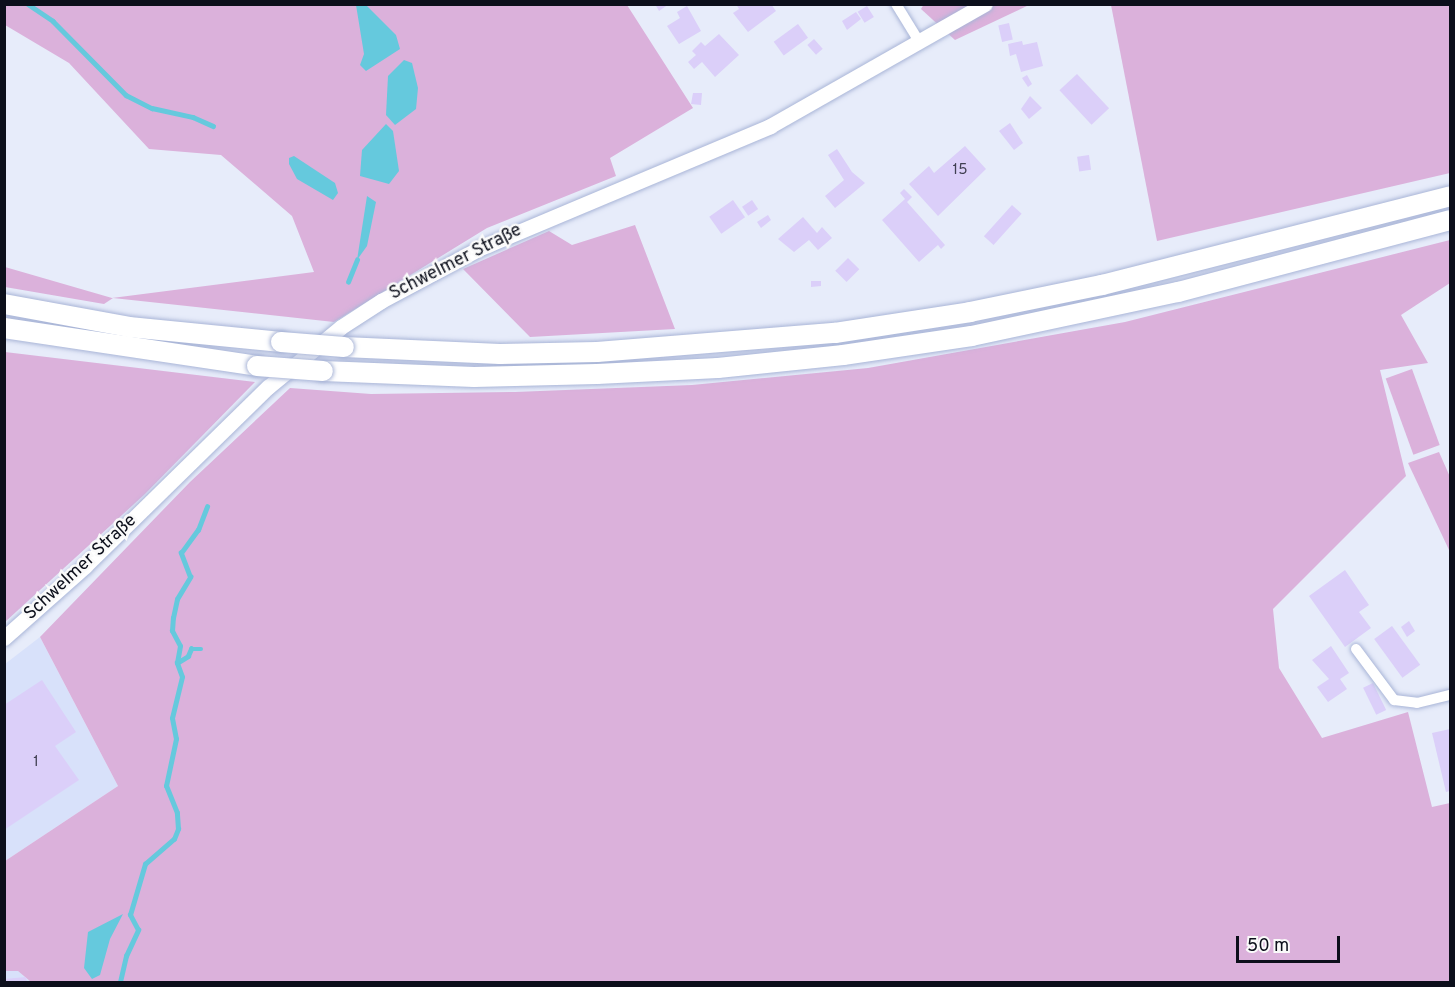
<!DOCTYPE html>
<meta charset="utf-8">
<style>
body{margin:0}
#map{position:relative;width:1455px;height:987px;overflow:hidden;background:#e7ecfa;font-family:Overpass,sans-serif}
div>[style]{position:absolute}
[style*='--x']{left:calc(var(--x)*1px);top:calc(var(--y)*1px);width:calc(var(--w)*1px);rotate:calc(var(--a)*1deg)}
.built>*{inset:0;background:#d8e1fa}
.green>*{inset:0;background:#dbb1db;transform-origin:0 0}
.water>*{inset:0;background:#65c9dd}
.stream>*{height:4.5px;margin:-2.25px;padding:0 2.25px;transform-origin:2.25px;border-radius:2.25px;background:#65c9dd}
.building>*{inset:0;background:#dbcff9;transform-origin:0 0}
.roads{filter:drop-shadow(0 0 2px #a9b5d7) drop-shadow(0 0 2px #a9b5d7)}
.street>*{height:10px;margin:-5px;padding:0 5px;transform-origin:5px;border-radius:5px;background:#fff}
.secondary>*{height:15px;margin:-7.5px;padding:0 7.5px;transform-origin:7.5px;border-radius:7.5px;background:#fff}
.highway>*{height:20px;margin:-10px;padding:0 10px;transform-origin:10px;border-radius:10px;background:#fff}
.bridges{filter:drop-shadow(0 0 2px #a9b5d7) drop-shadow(0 0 2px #a9b5d7)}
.highway-bridge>*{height:20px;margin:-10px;padding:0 10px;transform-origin:10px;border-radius:10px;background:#fff}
span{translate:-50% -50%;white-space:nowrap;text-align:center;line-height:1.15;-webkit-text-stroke:5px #fafafa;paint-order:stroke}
.number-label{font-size:15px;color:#403f52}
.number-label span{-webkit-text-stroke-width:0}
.street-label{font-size:18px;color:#0c0f1b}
.frame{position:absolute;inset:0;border:6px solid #0c0f1b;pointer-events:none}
.scale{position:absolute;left:1236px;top:936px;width:104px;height:27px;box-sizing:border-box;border:3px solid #0c0f1b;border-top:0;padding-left:8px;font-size:18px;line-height:21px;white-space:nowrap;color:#0c0f1b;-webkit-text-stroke:4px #fafafa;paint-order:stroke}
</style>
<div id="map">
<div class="built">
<i style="clip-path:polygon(40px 637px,118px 786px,5px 861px,5px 664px)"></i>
<i style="clip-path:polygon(4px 971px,18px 971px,31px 982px,5px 982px)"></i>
</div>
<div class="green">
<i style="clip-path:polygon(924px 4px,1029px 5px,955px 40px,921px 9px)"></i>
<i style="clip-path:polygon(4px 5px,627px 5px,693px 108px,610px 158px,616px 176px,487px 228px,334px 322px,113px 298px,104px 304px,5px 287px,5px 267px,112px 298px,314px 272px,292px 216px,221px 155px,149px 149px,69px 63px,5px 25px)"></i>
<i style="clip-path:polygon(1111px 5px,1450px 5px,1450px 173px,1157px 241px)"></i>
<i style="clip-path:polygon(635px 225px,675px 329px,530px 337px,463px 269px,549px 231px,572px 245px)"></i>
<i style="clip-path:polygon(1450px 240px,1450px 283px,1401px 315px,1428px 363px,1380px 370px,1406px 476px,1273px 609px,1279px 668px,1322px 738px,1408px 712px,1432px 807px,1450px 803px,1450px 982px,31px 982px,18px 971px,5px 971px,5px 861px,118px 786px,40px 637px,190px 482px,290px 388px,371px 394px,515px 392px,692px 385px,868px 368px,1125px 322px)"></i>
<i style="clip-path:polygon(5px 352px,255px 382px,145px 494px,5px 622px)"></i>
<i style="left:1412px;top:369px;width:81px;height:28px;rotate:70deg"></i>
<i style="clip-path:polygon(1439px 452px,1450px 477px,1450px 552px,1408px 463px)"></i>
</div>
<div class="water">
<i style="clip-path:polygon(356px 5px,366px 5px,396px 35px,400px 49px,366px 71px,360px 65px,364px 54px)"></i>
<i style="clip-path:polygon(404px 60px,412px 63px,418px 88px,416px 109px,395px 125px,386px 115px,388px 76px)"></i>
<i style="clip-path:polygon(386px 124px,393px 131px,399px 171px,389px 184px,360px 176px,362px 150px)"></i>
<i style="clip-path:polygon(294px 156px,335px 183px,338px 193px,333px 200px,297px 179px,289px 164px,289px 158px)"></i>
<i style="clip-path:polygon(367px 196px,376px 202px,367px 246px,357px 260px)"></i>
<i style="clip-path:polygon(123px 914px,110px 939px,100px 975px,92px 979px,84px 968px,88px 932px)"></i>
</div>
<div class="stream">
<i style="--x:28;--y:4;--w:30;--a:34"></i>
<i style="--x:53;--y:21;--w:104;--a:45.4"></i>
<i style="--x:126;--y:95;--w:29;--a:27"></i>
<i style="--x:152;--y:108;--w:42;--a:12.4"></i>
<i style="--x:193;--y:117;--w:22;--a:24"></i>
<i style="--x:348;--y:282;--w:24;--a:-68"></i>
<i style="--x:177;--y:663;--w:13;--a:-32"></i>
<i style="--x:188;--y:656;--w:8;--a:-67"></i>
<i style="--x:191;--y:649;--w:10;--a:0"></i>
<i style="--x:120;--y:982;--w:27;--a:-77"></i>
<i style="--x:126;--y:956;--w:29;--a:-65"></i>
<i style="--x:138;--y:930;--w:17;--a:-118"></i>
<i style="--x:130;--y:915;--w:53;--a:-73.6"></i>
<i style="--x:145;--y:864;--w:38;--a:-41"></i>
<i style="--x:174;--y:839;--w:11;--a:-68"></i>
<i style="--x:178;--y:829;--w:16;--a:-94"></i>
<i style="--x:177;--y:813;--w:29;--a:-112"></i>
<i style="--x:166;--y:786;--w:48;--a:-78"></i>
<i style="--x:176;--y:739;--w:21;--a:-101"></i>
<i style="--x:172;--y:718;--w:42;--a:-76.3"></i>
<i style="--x:182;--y:677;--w:15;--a:-110"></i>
<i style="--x:177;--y:663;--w:17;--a:-80"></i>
<i style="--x:180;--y:646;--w:17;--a:-118"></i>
<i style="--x:172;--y:631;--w:13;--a:-86"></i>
<i style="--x:173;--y:618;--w:19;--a:-78"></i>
<i style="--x:177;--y:599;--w:26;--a:-59"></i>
<i style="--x:190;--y:577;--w:26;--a:-111"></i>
<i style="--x:181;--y:553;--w:29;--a:-54"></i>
<i style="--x:198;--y:530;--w:25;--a:-69"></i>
</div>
<div class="building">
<i style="clip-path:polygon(655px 4px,669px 4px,659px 11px)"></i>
<i style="clip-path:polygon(736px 4px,771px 4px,776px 11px,748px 32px,733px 13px,739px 9px)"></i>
<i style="clip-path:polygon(687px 6px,701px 31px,679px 44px,667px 26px,680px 18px,677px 12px)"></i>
<i style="left:867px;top:6px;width:13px;height:11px;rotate:58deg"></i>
<i style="clip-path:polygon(856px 12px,861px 19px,847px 30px,842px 21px)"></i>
<i style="left:1009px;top:23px;width:17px;height:11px;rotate:77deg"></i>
<i style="left:798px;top:24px;width:17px;height:30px;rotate:54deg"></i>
<i style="clip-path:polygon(719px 34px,739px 55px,715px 77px,702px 62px,694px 69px,688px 62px,696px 55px,692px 51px,701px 42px,705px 46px)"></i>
<i style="left:814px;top:39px;width:13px;height:9px;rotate:48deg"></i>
<i style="clip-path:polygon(1022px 41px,1023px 45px,1037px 42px,1043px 66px,1021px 72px,1016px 54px,1010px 56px,1008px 44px)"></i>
<i style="left:1077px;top:74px;width:47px;height:24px;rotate:47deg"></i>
<i style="clip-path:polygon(1027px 75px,1032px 84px,1028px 87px,1022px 78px)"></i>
<i style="clip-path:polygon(693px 93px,702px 93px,701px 105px,691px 104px)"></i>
<i style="clip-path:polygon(1030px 96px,1042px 108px,1029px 119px,1021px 109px)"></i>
<i style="clip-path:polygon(1010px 123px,1023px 143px,1014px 150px,999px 131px)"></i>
<i style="clip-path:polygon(965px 146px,986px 169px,938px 216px,909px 184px,929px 166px,934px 173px)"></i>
<i style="clip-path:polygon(837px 149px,852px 172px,865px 183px,835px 208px,825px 196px,844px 180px,828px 155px)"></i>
<i style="left:1089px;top:155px;width:15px;height:12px;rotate:82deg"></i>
<i style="clip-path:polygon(904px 189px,912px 197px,907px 202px,945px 245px,941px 249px,938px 245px,919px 262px,882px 220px,905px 199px,900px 193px)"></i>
<i style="left:733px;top:200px;width:21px;height:29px;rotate:55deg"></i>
<i style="left:752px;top:200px;width:11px;height:12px;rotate:56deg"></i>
<i style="left:1012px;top:205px;width:13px;height:42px;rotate:42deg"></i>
<i style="clip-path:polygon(768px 215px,771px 220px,761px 228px,757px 222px)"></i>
<i style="clip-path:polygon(803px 217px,817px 233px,822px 227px,832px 238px,818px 250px,809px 240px,794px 252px,778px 239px)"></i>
<i style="left:848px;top:258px;width:16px;height:18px;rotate:45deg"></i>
<i style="clip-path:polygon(811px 281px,821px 281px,821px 286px,811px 287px)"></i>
<i style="clip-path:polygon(1345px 570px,1369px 605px,1359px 612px,1371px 628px,1345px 647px,1309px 596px)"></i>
<i style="clip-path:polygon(1409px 621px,1415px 631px,1407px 637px,1401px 627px)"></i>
<i style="left:1392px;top:626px;width:48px;height:22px;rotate:54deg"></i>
<i style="clip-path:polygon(1331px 646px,1349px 673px,1340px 679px,1347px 689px,1328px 702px,1317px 687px,1329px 679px,1312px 660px)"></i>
<i style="clip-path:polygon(42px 680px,76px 732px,55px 746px,79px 780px,4px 830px,4px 705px)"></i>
<i style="left:1373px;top:683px;width:30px;height:11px;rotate:64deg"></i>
<i style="clip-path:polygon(1450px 729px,1450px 791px,1446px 792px,1432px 733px)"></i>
<i style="clip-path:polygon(26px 977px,27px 982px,4px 982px,4px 979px)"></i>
</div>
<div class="roads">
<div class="street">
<i style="--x:896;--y:4;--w:46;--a:58.4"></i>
<i style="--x:1356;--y:649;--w:64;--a:53.3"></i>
<i style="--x:1394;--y:700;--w:23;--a:7"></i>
<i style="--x:1417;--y:703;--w:34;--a:-14"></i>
</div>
<div class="secondary">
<i style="--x:4;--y:638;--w:108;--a:-41.6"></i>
<i style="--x:85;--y:566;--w:256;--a:-44.4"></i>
<i style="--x:268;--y:387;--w:94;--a:-39.4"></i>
<i style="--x:341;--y:327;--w:48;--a:-33"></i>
<i style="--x:381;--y:301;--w:110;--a:-28.2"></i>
<i style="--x:478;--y:249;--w:317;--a:-22.8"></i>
<i style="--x:770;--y:126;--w:247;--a:-29.6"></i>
</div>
<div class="highway">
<i style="--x:4;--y:304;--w:127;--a:10.4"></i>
<i style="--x:129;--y:327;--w:153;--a:5.6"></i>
<i style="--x:4;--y:328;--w:256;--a:8.5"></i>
<i style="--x:344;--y:347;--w:156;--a:2.6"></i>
<i style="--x:500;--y:354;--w:97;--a:-1.2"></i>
<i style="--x:597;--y:352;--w:239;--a:-4.6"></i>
<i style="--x:835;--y:333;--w:137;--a:-8.8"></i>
<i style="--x:970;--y:312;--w:135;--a:-11.6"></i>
<i style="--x:1102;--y:285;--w:359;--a:-14.3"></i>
<i style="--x:323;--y:371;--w:151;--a:2.3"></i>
<i style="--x:474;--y:377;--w:123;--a:-1.4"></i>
<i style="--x:597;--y:374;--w:121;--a:-2.8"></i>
<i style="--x:718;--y:368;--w:126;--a:-5.9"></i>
<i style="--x:843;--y:355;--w:130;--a:-8.4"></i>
<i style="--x:972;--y:336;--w:211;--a:-12.1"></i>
<i style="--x:1178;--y:292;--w:281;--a:-14.8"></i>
</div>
</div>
<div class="bridges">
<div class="highway-bridge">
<i style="--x:281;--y:342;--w:63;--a:4.5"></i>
<i style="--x:257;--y:366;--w:66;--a:4.3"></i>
</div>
</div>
<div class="number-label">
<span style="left:960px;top:171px">15</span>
<span style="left:36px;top:763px">1</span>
</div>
<div class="street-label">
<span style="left:456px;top:263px;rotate:-27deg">Schwelmer Straße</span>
<span style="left:81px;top:568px;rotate:-43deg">Schwelmer Straße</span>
</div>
<div class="frame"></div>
<div class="scale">50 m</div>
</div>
